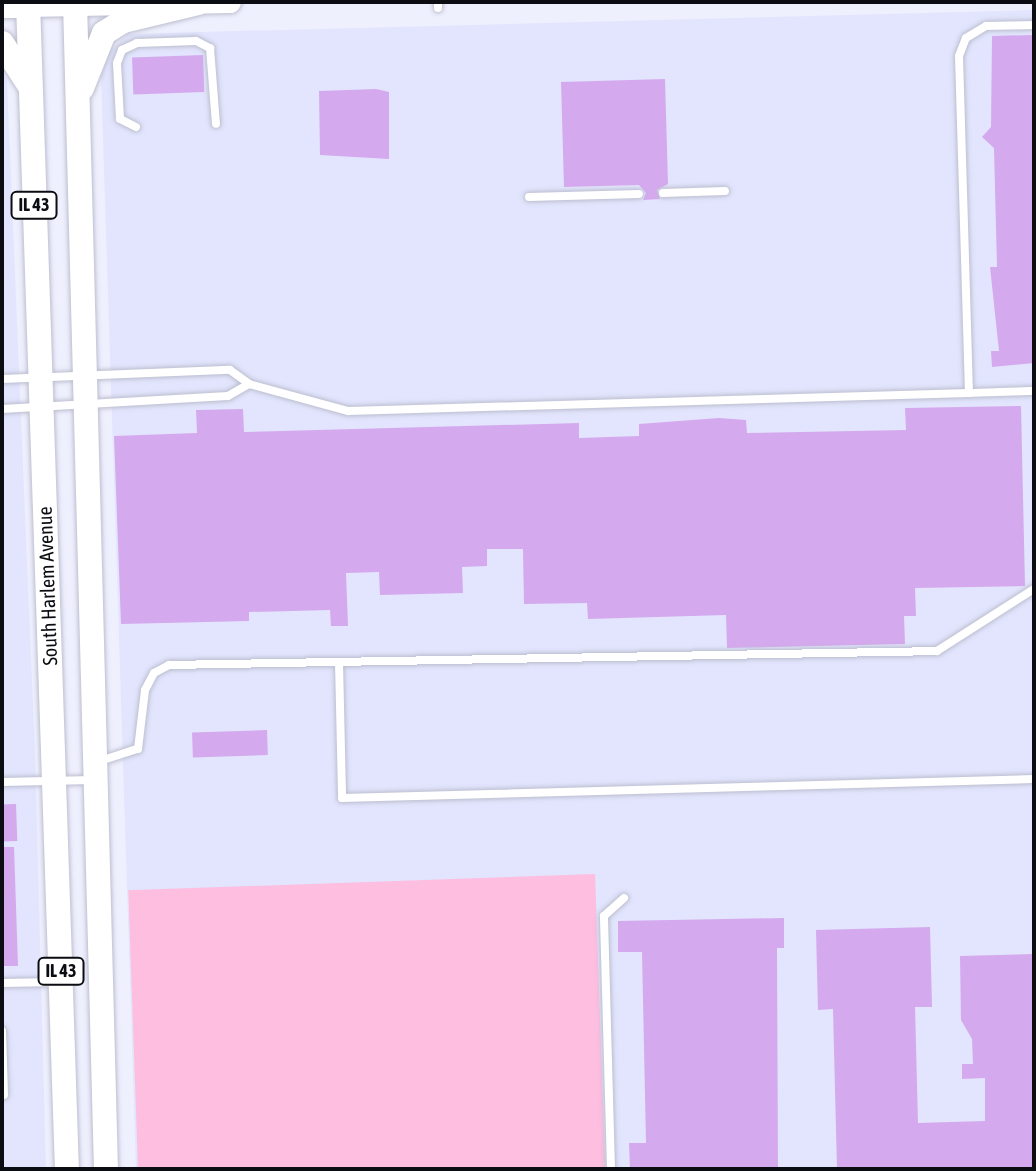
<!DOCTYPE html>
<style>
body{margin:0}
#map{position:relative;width:1036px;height:1171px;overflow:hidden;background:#eff0fe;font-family:"Asap Condensed",sans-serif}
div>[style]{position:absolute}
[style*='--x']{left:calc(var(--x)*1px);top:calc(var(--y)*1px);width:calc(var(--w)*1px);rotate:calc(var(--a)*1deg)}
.built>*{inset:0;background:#e2e5fd}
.green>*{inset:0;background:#fdbee0;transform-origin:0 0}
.building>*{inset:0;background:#d5a9ee;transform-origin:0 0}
.roads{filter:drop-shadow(0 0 2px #bcbecf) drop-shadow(0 0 2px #bcbecf)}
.lane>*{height:8px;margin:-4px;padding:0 4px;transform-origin:4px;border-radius:4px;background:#fff}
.secondary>*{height:22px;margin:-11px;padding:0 11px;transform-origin:11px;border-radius:11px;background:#fff}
.primary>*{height:24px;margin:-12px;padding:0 12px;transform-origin:12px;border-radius:12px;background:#fff}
span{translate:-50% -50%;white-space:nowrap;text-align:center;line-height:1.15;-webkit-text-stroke:6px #fff;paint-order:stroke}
.shield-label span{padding:2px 6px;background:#fff;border:2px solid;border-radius:6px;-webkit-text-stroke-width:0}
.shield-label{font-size:18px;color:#0c0d12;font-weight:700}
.street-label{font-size:20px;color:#0c0d12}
.frame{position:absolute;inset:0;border:4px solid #0c0d12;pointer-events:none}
</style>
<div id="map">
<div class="built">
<i style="clip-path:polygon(1034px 10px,1034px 1169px,136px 1169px,101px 76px,110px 51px,128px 34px)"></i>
<i style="clip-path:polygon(2px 66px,7px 81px,35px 753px,46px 1169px,2px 1169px)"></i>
</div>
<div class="green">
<i style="left:595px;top:874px;width:295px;height:467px;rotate:88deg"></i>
</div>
<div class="building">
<i style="clip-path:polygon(1033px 35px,1034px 363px,992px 367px,991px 351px,999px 351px,990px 267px,997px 267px,994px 148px,982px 137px,991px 127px,992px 36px)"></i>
<i style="left:203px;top:55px;width:37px;height:71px;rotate:88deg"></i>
<i style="clip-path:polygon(665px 79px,668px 184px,657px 190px,660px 199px,643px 200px,646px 193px,639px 185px,564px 187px,561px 82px)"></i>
<i style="clip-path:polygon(376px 89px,389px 92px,389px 159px,320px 155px,319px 91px)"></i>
<i style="clip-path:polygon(1021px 406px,1025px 586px,915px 588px,916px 616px,904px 616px,905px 644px,727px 648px,726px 615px,588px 619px,587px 603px,524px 604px,523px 549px,487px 549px,487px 566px,462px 567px,463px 593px,380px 595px,379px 572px,346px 573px,348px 626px,331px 626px,330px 610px,249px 612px,249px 621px,121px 624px,114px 436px,197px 433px,196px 410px,243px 409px,244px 432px,579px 423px,579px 438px,639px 436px,639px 424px,719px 418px,746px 420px,747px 433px,906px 430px,905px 408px)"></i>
<i style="left:267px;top:730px;width:25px;height:75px;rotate:88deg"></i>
<i style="left:16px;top:804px;width:37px;height:14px;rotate:88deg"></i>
<i style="clip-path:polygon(2px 847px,14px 847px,18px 966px,2px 966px)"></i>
<i style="clip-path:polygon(784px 918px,784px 948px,777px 948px,778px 1169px,630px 1169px,629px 1143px,646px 1143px,642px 952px,618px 952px,618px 921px)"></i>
<i style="clip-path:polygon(930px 927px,932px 1007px,915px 1007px,918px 1123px,985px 1121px,985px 1078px,962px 1079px,962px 1064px,973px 1064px,972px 1039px,961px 1020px,960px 956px,1034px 954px,1034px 1169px,837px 1169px,833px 1009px,818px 1010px,816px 930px)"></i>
</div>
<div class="roads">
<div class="lane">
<i style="--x:438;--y:2;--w:6;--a:90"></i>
<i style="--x:136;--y:127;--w:18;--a:-153"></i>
<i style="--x:120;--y:119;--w:56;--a:-93.1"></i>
<i style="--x:117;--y:63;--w:14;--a:-69"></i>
<i style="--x:122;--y:50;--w:17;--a:-25"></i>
<i style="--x:137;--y:43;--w:59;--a:-1.9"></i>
<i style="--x:196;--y:41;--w:16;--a:27"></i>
<i style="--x:210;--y:48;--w:76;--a:85.5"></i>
<i style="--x:663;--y:193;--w:62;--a:-1.8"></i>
<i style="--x:529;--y:197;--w:110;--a:-1.6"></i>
<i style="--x:2;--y:379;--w:228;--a:-2.3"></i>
<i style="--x:230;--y:370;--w:24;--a:36"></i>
<i style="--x:249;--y:384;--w:103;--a:15.3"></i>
<i style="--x:348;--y:411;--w:621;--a:-1.66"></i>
<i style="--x:969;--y:393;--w:337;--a:-91.7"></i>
<i style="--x:959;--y:56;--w:19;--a:-69"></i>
<i style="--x:966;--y:38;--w:23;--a:-31"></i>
<i style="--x:986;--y:26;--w:48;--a:-1.2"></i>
<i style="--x:969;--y:393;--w:65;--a:-1.8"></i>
<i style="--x:2;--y:409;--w:226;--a:-3.3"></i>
<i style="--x:228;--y:396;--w:24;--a:-30"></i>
<i style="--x:339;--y:662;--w:136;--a:88.7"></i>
<i style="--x:342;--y:798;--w:692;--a:-1.57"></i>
<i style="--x:100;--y:761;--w:40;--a:-18"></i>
<i style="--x:138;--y:749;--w:59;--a:-83.2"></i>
<i style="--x:145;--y:690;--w:19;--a:-62"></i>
<i style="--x:154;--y:673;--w:17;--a:-28"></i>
<i style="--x:169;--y:665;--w:768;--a:-1.04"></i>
<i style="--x:937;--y:651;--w:115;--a:-32.6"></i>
<i style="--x:2;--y:782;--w:91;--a:-1.3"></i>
<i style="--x:2;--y:983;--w:55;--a:-1"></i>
<i style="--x:2;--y:1031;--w:64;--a:88.2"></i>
<i style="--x:611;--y:1169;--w:253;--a:-91.6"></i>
<i style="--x:604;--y:916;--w:27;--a:-42"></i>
</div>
<div class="secondary">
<i style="--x:28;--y:6;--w:202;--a:-1.1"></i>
</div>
<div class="primary">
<i style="--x:28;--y:2;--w:1168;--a:88.09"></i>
<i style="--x:75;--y:2;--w:1167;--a:88.48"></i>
<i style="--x:2;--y:6;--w:26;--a:0"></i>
<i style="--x:2;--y:43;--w:50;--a:57.3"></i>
<i style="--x:82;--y:88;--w:59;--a:-68.2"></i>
<i style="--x:104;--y:33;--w:22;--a:-32"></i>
<i style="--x:123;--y:21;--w:77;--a:-13.5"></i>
</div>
</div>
<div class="shield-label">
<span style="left:34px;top:205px">IL 43</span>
<span style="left:61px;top:971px">IL 43</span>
</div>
<div class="street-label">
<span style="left:47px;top:586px;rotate:-92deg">South Harlem Avenue</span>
</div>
<div class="frame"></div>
</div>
